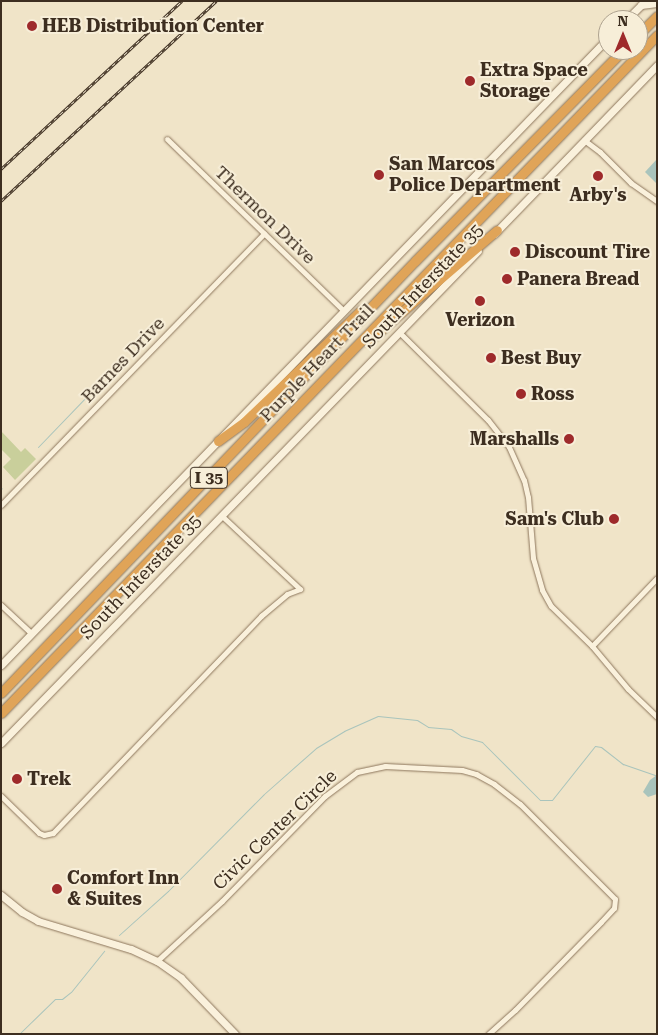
<!DOCTYPE html>
<style>
body{margin:0}
#map{position:relative;width:658px;height:1035px;overflow:hidden;background:#f0e4c8;font-family:"Roboto Serif",serif}
div>[style]{position:absolute}
[style*='--x']{left:calc(var(--x)*1px);top:calc(var(--y)*1px);width:calc(var(--w)*1px);rotate:calc(var(--a)*1deg)}
.green>*{inset:0;background:#c9cf9b}
.water>*{inset:0;background:#a9c4bc}
.stream>*{height:1px;margin:-0.5px;padding:0 0.5px;transform-origin:0.5px;border-radius:0.5px;background:#a9c4bc}
.roads{filter:drop-shadow(0 0 1px #8d765c) drop-shadow(0 0 1px #8d765c)}
.street>*{height:5px;margin:-2.5px;padding:0 2.5px;transform-origin:2.5px;border-radius:2.5px;background:#faf1dc}
.secondary>*{height:7px;margin:-3.5px;padding:0 3.5px;transform-origin:3.5px;border-radius:3.5px;background:#faf1dc}
.highway>*{height:9px;margin:-4.5px;padding:0 4.5px;transform-origin:4.5px;border-radius:4.5px;background:#e0a458}
.rail>*{height:3px;margin-top:-1.5px;transform-origin:0;background:repeating-linear-gradient(90deg,#f7eed8 0 4px,#3d2e20 0 8px);box-sizing:border-box;border-block:1px solid #3d2e20}
.dots>*{width:14px;height:14px;translate:-50% -50%;box-sizing:border-box;border:2px solid #f7eed8;border-radius:50%}
span{translate:-50% -50%;white-space:nowrap;text-align:center;line-height:1.15;-webkit-text-stroke:4px #f7eed8;paint-order:stroke}
.shield-label span{padding:1px 4px;background:#f7eed8;border:1px solid;border-radius:4px;-webkit-text-stroke-width:0}
.shield-label{font-size:16px;color:#3d2e20;font-weight:700}
.poi-label{font-size:18px;color:#3d2e20;font-weight:700}
.left{translate:0 -50%;text-align:left}
.right{translate:-100% -50%;text-align:right}
.street-label{font-size:18px;color:#3d2e20}
.frame{position:absolute;inset:0;border:2px solid #3d2e20;pointer-events:none}
.north{position:absolute;left:598px;top:10px;width:50px;height:50px;box-sizing:border-box;background:#f7eed8;border:1px solid #ada18e;border-radius:50%;rotate:0deg;font-size:14px;font-weight:700;line-height:20px;text-align:center;color:#3d2e20}
.north::after{content:'';display:block;margin:auto;width:18px;height:22px;background:#9e2a2b;clip-path:polygon(50% 0,100% 100%,50% 72%,0 100%)}
</style>
<div id="map">
<div class="green">
<i style="clip-path:polygon(1px 431px,21px 452px,25px 448px,36px 459px,15px 480px,3px 467px,11px 459px,1px 449px)"></i>
</div>
<div class="water">
<i style="clip-path:polygon(657px 159px,657px 184px,645px 172px)"></i>
<i style="clip-path:polygon(657px 775px,657px 794px,648px 797px,643px 792px,650px 780px)"></i>
</div>
<div class="stream">
<i style="--x:38;--y:447;--w:72;--a:-46.1"></i>
<i style="--x:1;--y:489;--w:1;--a:-45"></i>
<i style="--x:119;--y:935;--w:66;--a:-41.9"></i>
<i style="--x:168;--y:891;--w:136;--a:-45.3"></i>
<i style="--x:264;--y:794;--w:69;--a:-41.5"></i>
<i style="--x:316;--y:748;--w:33;--a:-31"></i>
<i style="--x:344;--y:731;--w:37;--a:-24"></i>
<i style="--x:378;--y:716;--w:39;--a:6"></i>
<i style="--x:417;--y:720;--w:13;--a:32"></i>
<i style="--x:428;--y:727;--w:23;--a:5"></i>
<i style="--x:451;--y:729;--w:12;--a:35"></i>
<i style="--x:461;--y:736;--w:22;--a:16"></i>
<i style="--x:482;--y:742;--w:82;--a:45"></i>
<i style="--x:540;--y:800;--w:12;--a:0"></i>
<i style="--x:552;--y:800;--w:69;--a:-51.5"></i>
<i style="--x:595;--y:746;--w:6;--a:9"></i>
<i style="--x:601;--y:747;--w:28;--a:38"></i>
<i style="--x:623;--y:764;--w:36;--a:19"></i>
<i style="--x:19;--y:1034;--w:50;--a:-44.2"></i>
<i style="--x:55;--y:999;--w:7;--a:0"></i>
<i style="--x:62;--y:999;--w:11;--a:-38"></i>
<i style="--x:71;--y:992;--w:53;--a:-51.2"></i>
</div>
<div class="roads">
<div class="street">
<i style="--x:167;--y:139;--w:245;--a:44.2"></i>
<i style="--x:584;--y:140;--w:20;--a:37"></i>
<i style="--x:600;--y:152;--w:44;--a:45"></i>
<i style="--x:631;--y:183;--w:32;--a:35"></i>
<i style="--x:399;--y:332;--w:125;--a:44.7"></i>
<i style="--x:488;--y:420;--w:34;--a:52"></i>
<i style="--x:509;--y:447;--w:36;--a:66"></i>
<i style="--x:524;--y:480;--w:17;--a:77"></i>
<i style="--x:528;--y:497;--w:61;--a:85.3"></i>
<i style="--x:533;--y:558;--w:33;--a:74"></i>
<i style="--x:542;--y:590;--w:18;--a:61"></i>
<i style="--x:551;--y:606;--w:57;--a:44.3"></i>
<i style="--x:592;--y:646;--w:56;--a:50.1"></i>
<i style="--x:628;--y:689;--w:40;--a:44"></i>
<i style="--x:1;--y:505;--w:378;--a:-45.9"></i>
<i style="--x:1;--y:605;--w:42;--a:43.1"></i>
<i style="--x:592;--y:646;--w:94;--a:-46.3"></i>
<i style="--x:1;--y:796;--w:53;--a:44.2"></i>
<i style="--x:39;--y:833;--w:5;--a:22"></i>
<i style="--x:44;--y:835;--w:9;--a:-13"></i>
<i style="--x:53;--y:833;--w:301;--a:-46.2"></i>
<i style="--x:261;--y:616;--w:34;--a:-40"></i>
<i style="--x:287;--y:594;--w:14;--a:-21"></i>
<i style="--x:300;--y:589;--w:108;--a:-136.9"></i>
<i style="--x:157;--y:961;--w:88;--a:-42.7"></i>
<i style="--x:222;--y:901;--w:147;--a:-45.6"></i>
<i style="--x:325;--y:796;--w:40;--a:-37"></i>
<i style="--x:357;--y:772;--w:29;--a:-12"></i>
<i style="--x:385;--y:766;--w:77;--a:3"></i>
<i style="--x:462;--y:770;--w:15;--a:16"></i>
<i style="--x:476;--y:774;--w:21;--a:29"></i>
<i style="--x:494;--y:784;--w:33;--a:38"></i>
<i style="--x:520;--y:804;--w:134;--a:45"></i>
<i style="--x:615;--y:899;--w:9;--a:96"></i>
<i style="--x:614;--y:908;--w:19;--a:133"></i>
<i style="--x:601;--y:922;--w:123;--a:134.3"></i>
<i style="--x:515;--y:1010;--w:36;--a:138"></i>
</div>
<div class="secondary">
<i style="--x:641;--y:5;--w:16;--a:-7"></i>
<i style="--x:626;--y:20;--w:27;--a:-45"></i>
<i style="--x:494;--y:234;--w:235;--a:-46"></i>
<i style="--x:1;--y:665;--w:873;--a:-45.93"></i>
<i style="--x:1;--y:743;--w:685;--a:-45.89"></i>
<i style="--x:1;--y:895;--w:27;--a:39"></i>
<i style="--x:22;--y:912;--w:18;--a:29"></i>
<i style="--x:38;--y:921;--w:97;--a:16.8"></i>
<i style="--x:131;--y:949;--w:29;--a:25"></i>
<i style="--x:157;--y:961;--w:29;--a:35"></i>
<i style="--x:181;--y:978;--w:78;--a:46"></i>
</div>
<div class="highway">
<i style="--x:638;--y:35;--w:27;--a:-45"></i>
<i style="--x:368;--y:341;--w:170;--a:-40.7"></i>
<i style="--x:218;--y:441;--w:32;--a:-36"></i>
<i style="--x:244;--y:422;--w:162;--a:-43.7"></i>
<i style="--x:1;--y:693;--w:598;--a:-46.22"></i>
<i style="--x:415;--y:261;--w:296;--a:-45.4"></i>
<i style="--x:1;--y:713;--w:943;--a:-45.94"></i>
</div>
</div>
<div class="rail">
<i style="--x:1;--y:169;--w:247;--a:-42.9"></i>
<i style="--x:1;--y:201;--w:294;--a:-42.9"></i>
</div>
<div class="dots">
<i style="left:32px;top:26px;background:#9e2a2b"></i>
<i style="left:470px;top:81px;background:#9e2a2b"></i>
<i style="left:379px;top:175px;background:#9e2a2b"></i>
<i style="left:598px;top:176px;background:#9e2a2b"></i>
<i style="left:515px;top:252px;background:#9e2a2b"></i>
<i style="left:507px;top:279px;background:#9e2a2b"></i>
<i style="left:480px;top:301px;background:#9e2a2b"></i>
<i style="left:491px;top:358px;background:#9e2a2b"></i>
<i style="left:521px;top:394px;background:#9e2a2b"></i>
<i style="left:569px;top:439px;background:#9e2a2b"></i>
<i style="left:614px;top:519px;background:#9e2a2b"></i>
<i style="left:17px;top:779px;background:#9e2a2b"></i>
<i style="left:57px;top:889px;background:#9e2a2b"></i>
</div>
<div class="shield-label">
<span style="left:209px;top:478px">I 35</span>
</div>
<div class="poi-label">
<span class="left" style="left:42px;top:26px">HEB Distribution Center</span>
<span class="left" style="left:480px;top:81px">Extra Space<br>Storage</span>
<span class="left" style="left:389px;top:175px">San Marcos<br>Police Department</span>
<span style="left:598px;top:195px">Arby's</span>
<span class="left" style="left:525px;top:252px">Discount Tire</span>
<span class="left" style="left:517px;top:279px">Panera Bread</span>
<span style="left:480px;top:320px">Verizon</span>
<span class="left" style="left:501px;top:358px">Best Buy</span>
<span class="left" style="left:531px;top:394px">Ross</span>
<span class="right" style="left:559px;top:439px">Marshalls</span>
<span class="right" style="left:604px;top:519px">Sam's Club</span>
<span class="left" style="left:27px;top:779px">Trek</span>
<span class="left" style="left:67px;top:889px">Comfort Inn<br>&amp; Suites</span>
</div>
<div class="street-label">
<span style="left:265px;top:215px;rotate:44deg">Thermon Drive</span>
<span style="left:423px;top:286px;rotate:-46deg">South Interstate 35</span>
<span style="left:123px;top:360px;rotate:-46deg">Barnes Drive</span>
<span style="left:317px;top:363px;rotate:-46deg">Purple Heart Trail</span>
<span style="left:141px;top:577px;rotate:-46deg">South Interstate 35</span>
<span style="left:275px;top:830px;rotate:-44deg">Civic Center Circle</span>
</div>
<div class="frame"></div>
<div class="north">N</div>
</div>
